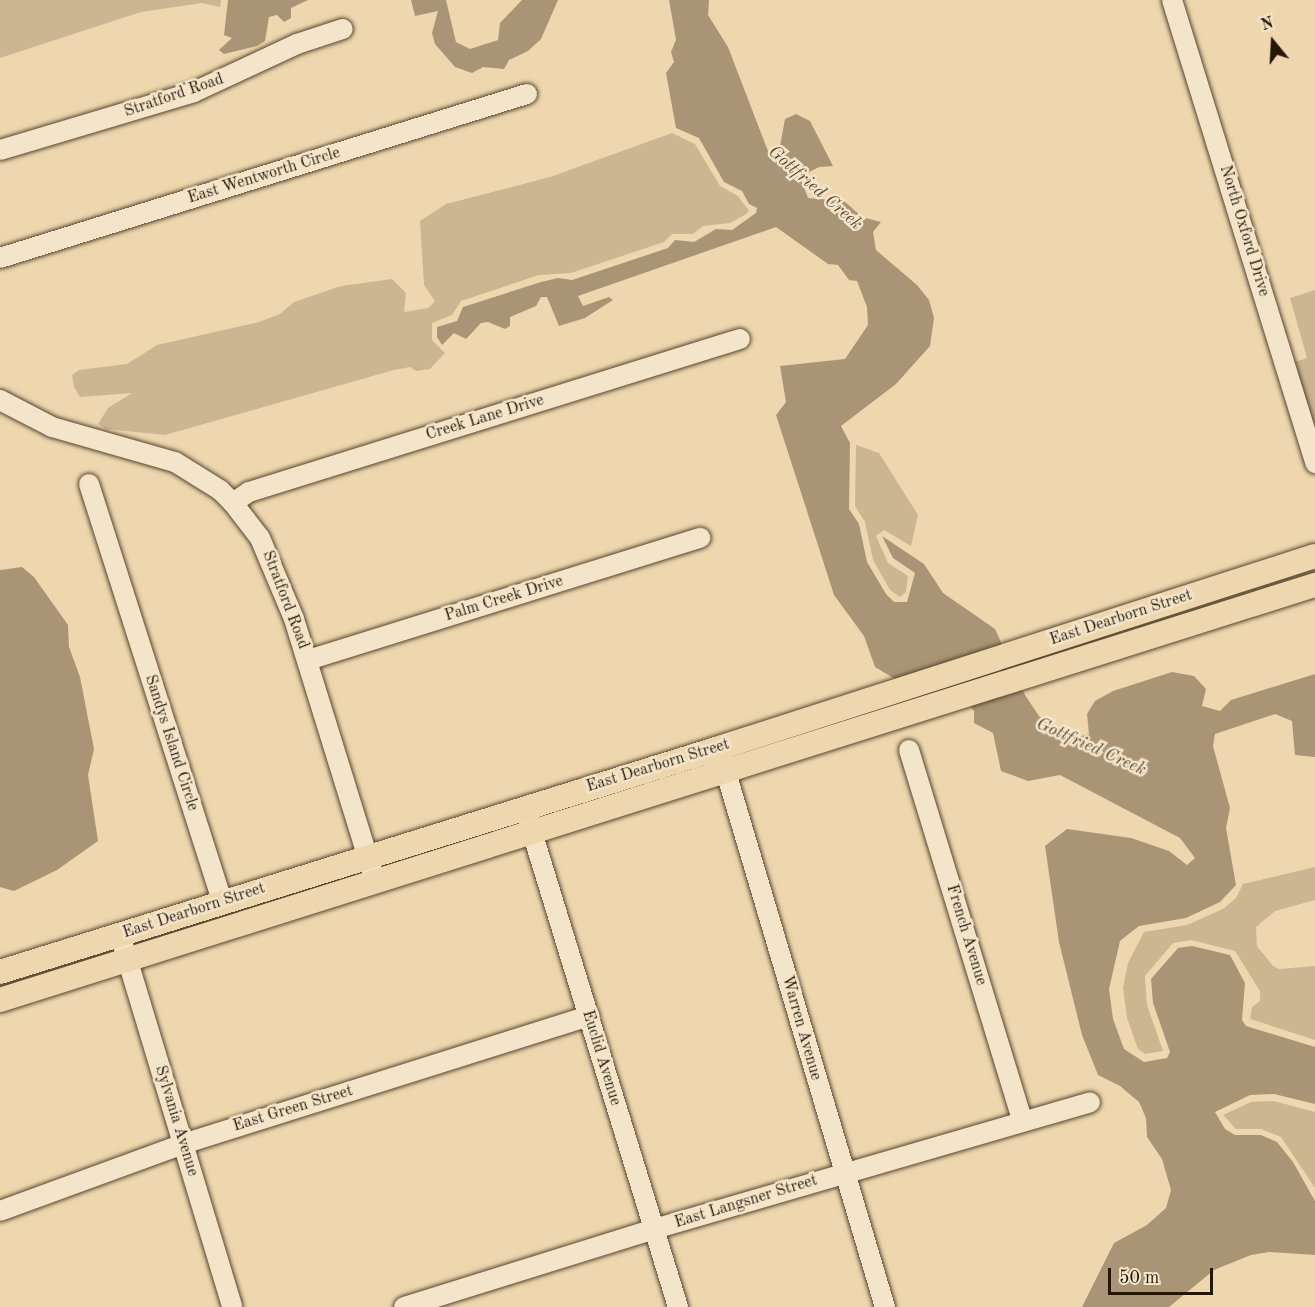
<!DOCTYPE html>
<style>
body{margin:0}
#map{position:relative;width:1315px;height:1307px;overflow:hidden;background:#eed7ae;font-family:"Old Standard TT",serif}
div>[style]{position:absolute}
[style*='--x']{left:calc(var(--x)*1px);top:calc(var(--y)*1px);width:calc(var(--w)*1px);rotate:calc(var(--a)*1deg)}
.green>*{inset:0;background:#ccb691}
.water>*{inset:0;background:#a99575}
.roads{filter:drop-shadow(0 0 2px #56462f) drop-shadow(0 0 2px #56462f)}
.minor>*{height:20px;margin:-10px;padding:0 10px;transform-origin:10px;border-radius:10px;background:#f4e5ca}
.major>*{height:24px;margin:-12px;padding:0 12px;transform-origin:12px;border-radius:12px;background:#eed7ae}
span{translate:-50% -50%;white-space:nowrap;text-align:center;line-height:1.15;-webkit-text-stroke:5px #f4e5ca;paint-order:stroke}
.street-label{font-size:16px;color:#241605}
.water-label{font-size:18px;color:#594932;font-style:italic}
.north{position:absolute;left:1243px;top:12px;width:60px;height:60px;-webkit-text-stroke:4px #f4e5ca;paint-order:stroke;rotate:342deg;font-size:16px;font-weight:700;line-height:24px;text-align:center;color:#241605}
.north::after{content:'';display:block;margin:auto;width:21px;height:27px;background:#241605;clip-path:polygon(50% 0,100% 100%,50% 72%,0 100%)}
.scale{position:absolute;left:1108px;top:1268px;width:105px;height:27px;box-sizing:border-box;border:3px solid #241605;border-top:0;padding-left:8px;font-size:18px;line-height:21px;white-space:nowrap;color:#241605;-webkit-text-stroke:4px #f4e5ca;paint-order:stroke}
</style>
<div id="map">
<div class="green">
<i style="clip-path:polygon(0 0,221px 0,220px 7px,202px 3px,141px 12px,0 58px)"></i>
<i style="clip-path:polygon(672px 133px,695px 144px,720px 186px,738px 196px,749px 211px,746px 214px,730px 223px,703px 226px,693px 234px,672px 234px,664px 242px,571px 273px,539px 275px,461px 301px,452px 315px,432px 323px,432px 340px,445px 353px,430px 369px,416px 371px,410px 367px,394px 370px,165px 435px,106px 429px,98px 424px,108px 408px,132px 393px,80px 397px,74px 387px,72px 375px,79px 370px,127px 364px,157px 345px,259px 322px,280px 314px,294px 302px,341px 286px,392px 279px,406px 293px,404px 312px,428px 308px,435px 301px,424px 285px,420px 221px,446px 204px,550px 177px)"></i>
<i style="clip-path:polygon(1315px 290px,1315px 473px,1279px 367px,1307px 358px,1290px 298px)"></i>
<i style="clip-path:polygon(856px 445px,879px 453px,918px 515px,911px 546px,884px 530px,876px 536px,888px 563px,908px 576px,906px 592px,900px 597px,890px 590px,873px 560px,865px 522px,855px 506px)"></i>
<i style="clip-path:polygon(1315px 867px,1315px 900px,1275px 911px,1256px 927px,1257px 946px,1273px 966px,1279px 969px,1315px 966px,1315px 1040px,1250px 1019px,1252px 1007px,1260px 1001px,1260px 991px,1235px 951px,1191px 940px,1173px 943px,1145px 976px,1147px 1005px,1163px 1051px,1145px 1054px,1138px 1049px,1127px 1018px,1123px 988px,1128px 963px,1144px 932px,1187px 925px,1223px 909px,1236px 898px,1243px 884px)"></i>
<i style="clip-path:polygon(1274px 1101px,1315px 1112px,1315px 1188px,1281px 1137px,1261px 1129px,1236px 1129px,1223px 1115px,1251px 1102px)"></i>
</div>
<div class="water">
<i style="clip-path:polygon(228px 0,308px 0,291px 8px,291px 18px,284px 22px,277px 15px,269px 17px,265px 41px,257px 46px,224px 54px,219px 50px,232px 38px,224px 35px)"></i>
<i style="clip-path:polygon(411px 0,446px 0,456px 42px,470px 49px,498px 40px,500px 23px,522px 0,558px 0,541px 39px,528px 51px,509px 60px,504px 69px,483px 67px,472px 73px,455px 67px,435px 44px,432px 33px,438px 11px,415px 16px)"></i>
<i style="clip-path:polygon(669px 0,709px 0,708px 15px,728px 47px,771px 159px,780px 146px,785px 119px,796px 114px,810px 121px,833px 166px,819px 167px,800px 177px,808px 198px,844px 201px,862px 217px,881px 222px,873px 232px,876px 250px,917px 285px,929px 300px,934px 318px,930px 346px,896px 384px,841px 426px,850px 443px,849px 509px,859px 524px,867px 562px,886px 594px,894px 602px,907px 602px,915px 573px,893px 558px,882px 536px,924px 564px,943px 593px,995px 629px,1025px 695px,1039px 716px,1058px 732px,1074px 738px,1089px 734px,1087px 714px,1095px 701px,1113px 691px,1172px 672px,1194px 676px,1206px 689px,1202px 706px,1220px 711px,1231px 700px,1315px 674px,1315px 757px,1295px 755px,1292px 721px,1275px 714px,1215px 734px,1213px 746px,1230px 808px,1226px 828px,1236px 885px,1220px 902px,1186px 918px,1139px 926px,1120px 941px,1109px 989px,1113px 1019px,1124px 1049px,1144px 1062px,1167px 1058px,1170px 1052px,1153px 1003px,1151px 979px,1178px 948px,1192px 946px,1230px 955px,1245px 983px,1242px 1020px,1246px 1026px,1315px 1047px,1315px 1104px,1274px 1094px,1250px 1095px,1215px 1112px,1225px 1129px,1235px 1135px,1261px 1135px,1277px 1142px,1293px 1162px,1315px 1201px,1315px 1255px,1269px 1252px,1251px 1255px,1214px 1270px,1169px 1307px,1082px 1307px,1114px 1243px,1147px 1225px,1166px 1208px,1171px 1190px,1162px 1159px,1147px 1137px,1146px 1118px,1139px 1102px,1120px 1086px,1098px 1075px,1082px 1035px,1059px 942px,1045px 846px,1067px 829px,1131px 838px,1169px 851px,1187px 865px,1195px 858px,1180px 838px,1060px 775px,1028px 781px,1001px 771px,993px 733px,974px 723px,974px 711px,944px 673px,895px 679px,875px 667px,864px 636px,834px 595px,776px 415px,786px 402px,780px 366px,845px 359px,868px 325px,867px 307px,857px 281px,849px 280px,838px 265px,828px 264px,776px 227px,578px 296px,583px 306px,609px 297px,613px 300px,585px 318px,559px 326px,547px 297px,541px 297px,536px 306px,510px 317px,510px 326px,505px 329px,488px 322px,481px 323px,466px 339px,454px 333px,442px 345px,437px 337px,437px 327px,457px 321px,463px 307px,541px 282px,558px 278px,572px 280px,668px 248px,675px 240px,694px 242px,716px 229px,732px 230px,756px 213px,757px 208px,749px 204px,742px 191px,724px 182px,699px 138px,676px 128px,666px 73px,674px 62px,671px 52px,676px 40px)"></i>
<i style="clip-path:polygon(22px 567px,34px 577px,68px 625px,69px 647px,80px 677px,94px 749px,88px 775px,98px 841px,57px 870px,14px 891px,0 887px,0 570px)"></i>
</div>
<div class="roads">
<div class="minor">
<i style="--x:1172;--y:0;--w:485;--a:72.8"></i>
<i style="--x:0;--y:150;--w:202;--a:-16.6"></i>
<i style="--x:194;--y:92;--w:114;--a:-25"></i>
<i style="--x:297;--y:44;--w:48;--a:-18.1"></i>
<i style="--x:0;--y:258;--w:552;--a:-17.29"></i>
<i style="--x:0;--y:400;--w:59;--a:27.4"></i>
<i style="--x:52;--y:427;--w:128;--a:15.9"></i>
<i style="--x:175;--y:462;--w:53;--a:31.9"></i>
<i style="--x:220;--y:490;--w:18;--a:45"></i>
<i style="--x:233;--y:503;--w:44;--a:52.4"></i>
<i style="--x:260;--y:538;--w:88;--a:67.2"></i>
<i style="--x:294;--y:619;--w:264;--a:72.8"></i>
<i style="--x:89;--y:484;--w:439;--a:72.3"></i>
<i style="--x:233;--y:503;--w:19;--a:-35"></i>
<i style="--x:249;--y:492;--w:514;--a:-17.31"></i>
<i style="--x:308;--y:660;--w:411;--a:-17.3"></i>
<i style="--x:909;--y:750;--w:386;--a:73"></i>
<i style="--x:722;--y:759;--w:572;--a:73.44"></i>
<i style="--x:528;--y:819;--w:511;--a:72.91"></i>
<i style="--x:120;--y:935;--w:388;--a:73.2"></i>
<i style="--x:0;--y:1211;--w:195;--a:-20.1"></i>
<i style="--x:183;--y:1144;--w:426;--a:-17.5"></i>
<i style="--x:404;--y:1307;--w:262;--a:-17.3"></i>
<i style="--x:654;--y:1229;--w:454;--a:-16.2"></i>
</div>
<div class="major">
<i style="--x:0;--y:972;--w:753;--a:-17.3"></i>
<i style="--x:719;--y:748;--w:626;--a:-17.86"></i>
<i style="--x:0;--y:1000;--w:1379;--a:-17.52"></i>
</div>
</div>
<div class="street-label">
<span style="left:174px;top:96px;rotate:-19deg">Stratford Road</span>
<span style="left:264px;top:176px;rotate:-17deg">East Wentworth Circle</span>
<span style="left:1244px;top:231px;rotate:73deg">North Oxford Drive</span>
<span style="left:485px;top:418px;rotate:-17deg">Creek Lane Drive</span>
<span style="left:504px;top:599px;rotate:-17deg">Palm Creek Drive</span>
<span style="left:285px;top:600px;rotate:69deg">Stratford Road</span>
<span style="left:1121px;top:618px;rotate:-18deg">East Dearborn Street</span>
<span style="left:171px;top:743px;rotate:72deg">Sandys Island Circle</span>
<span style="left:658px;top:766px;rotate:-17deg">East Dearborn Street</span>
<span style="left:194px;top:911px;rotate:-18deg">East Dearborn Street</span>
<span style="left:966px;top:935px;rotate:73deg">French Avenue</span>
<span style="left:801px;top:1028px;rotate:74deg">Warren Avenue</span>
<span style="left:601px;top:1058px;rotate:73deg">Euclid Avenue</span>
<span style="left:293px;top:1109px;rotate:-17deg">East Green Street</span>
<span style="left:176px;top:1121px;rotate:73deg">Sylvania Avenue</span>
<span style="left:746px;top:1202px;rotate:-17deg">East Langsner Street</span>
</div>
<div class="water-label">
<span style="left:815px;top:188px;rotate:41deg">Gottfried Creek</span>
<span style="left:1091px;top:747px;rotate:24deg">Gottfried Creek</span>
</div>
<div class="north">N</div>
<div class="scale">50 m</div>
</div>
